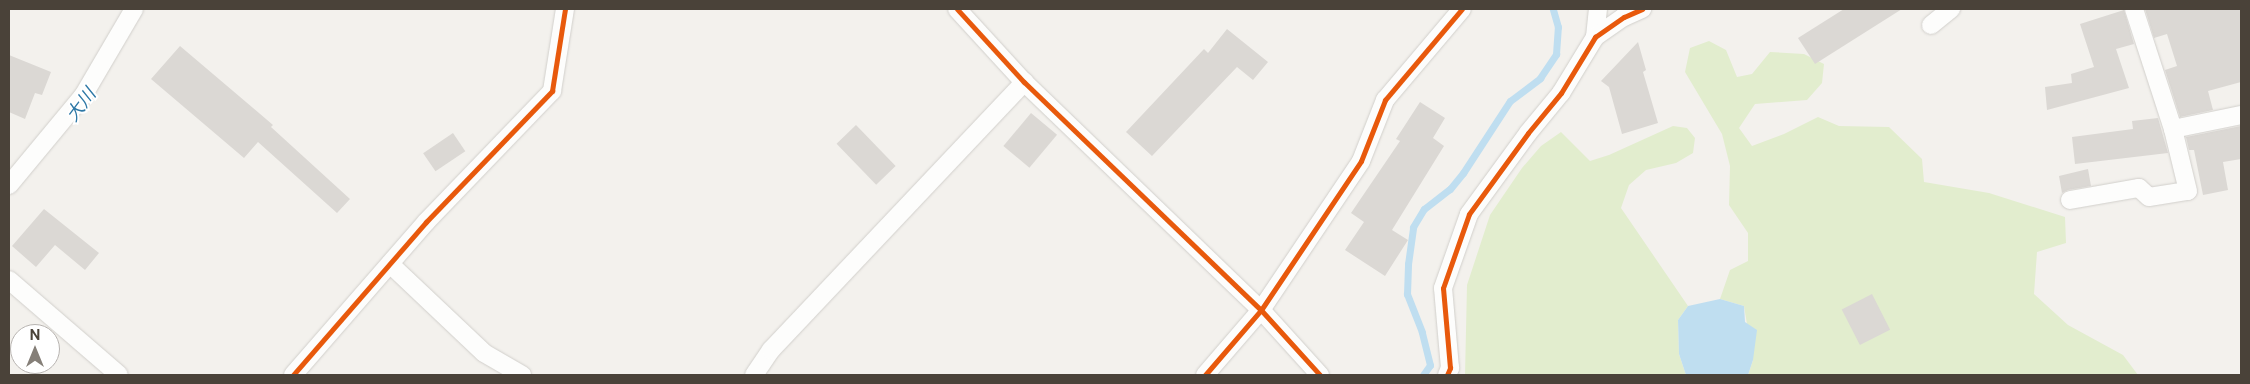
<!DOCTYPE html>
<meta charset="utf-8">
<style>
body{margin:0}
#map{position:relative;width:2250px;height:384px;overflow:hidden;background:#f3f1ed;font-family:"Public Sans","Noto Sans JP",sans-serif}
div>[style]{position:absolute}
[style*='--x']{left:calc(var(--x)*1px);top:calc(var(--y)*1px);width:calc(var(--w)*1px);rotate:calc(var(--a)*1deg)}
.green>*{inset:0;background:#e2edce}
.water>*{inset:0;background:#bfdef0}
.stream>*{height:7px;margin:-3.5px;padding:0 3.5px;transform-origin:3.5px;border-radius:3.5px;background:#bfdef0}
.building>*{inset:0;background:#dbd8d4;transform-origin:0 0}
.roads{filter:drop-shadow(0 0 1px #d1cfcb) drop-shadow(0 0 1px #d1cfcb)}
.minor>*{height:18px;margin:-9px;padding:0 9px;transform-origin:9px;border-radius:9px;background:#fdfdfc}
.cycleway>*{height:5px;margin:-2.5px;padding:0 2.5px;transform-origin:2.5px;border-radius:2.5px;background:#e8590c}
span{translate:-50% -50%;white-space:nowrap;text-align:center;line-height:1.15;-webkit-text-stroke:4px #fff;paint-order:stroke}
.water-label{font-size:18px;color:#2e78a6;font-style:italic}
.frame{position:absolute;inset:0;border:10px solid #4a4239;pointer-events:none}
.north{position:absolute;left:10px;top:324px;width:50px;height:50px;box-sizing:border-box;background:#fff;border:1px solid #b7b3b0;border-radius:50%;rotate:0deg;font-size:14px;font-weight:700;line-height:20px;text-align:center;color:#4a4239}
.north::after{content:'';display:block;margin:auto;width:18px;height:22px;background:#857f78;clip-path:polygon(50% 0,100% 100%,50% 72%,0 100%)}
</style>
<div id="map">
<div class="green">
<i style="clip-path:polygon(1709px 41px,1726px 50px,1737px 77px,1752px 74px,1770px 52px,1804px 54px,1824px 64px,1822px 83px,1807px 100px,1755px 104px,1739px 128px,1752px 146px,1784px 134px,1818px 117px,1839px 126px,1889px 127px,1922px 159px,1924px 182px,1989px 193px,2065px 217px,2066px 243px,2037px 252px,2034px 294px,2068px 325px,2123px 355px,2138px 375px,1748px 375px,1753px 360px,1744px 306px,1720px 299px,1730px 270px,1748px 261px,1748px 233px,1729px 205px,1730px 166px,1722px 134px,1685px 72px,1690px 48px)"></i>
<i style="clip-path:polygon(1673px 126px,1687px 128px,1695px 138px,1693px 153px,1676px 163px,1646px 170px,1629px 185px,1621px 208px,1688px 306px,1678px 320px,1679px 354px,1686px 375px,1465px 375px,1467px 285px,1490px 215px,1522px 168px,1541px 146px,1561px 132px,1590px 161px,1609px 155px)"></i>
</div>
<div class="water">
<i style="clip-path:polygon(1720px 299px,1744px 306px,1745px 322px,1757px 330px,1753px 360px,1748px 375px,1686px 375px,1679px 354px,1678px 320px,1688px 306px)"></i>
</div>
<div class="stream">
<i style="--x:1423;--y:375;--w:12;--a:-55"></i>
<i style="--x:1430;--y:365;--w:34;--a:-104"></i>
<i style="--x:1422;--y:332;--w:41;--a:-111.5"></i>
<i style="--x:1407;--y:294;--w:30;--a:-88"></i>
<i style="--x:1408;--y:264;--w:37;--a:-82"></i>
<i style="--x:1413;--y:227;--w:21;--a:-59"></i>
<i style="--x:1424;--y:209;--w:33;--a:-38"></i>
<i style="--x:1450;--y:189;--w:21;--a:-51"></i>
<i style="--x:1463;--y:173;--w:86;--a:-56.9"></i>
<i style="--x:1510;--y:101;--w:38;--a:-37"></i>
<i style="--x:1540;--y:78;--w:29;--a:-56"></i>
<i style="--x:1556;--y:54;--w:27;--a:-86"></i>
<i style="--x:1558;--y:27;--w:19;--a:-106"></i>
</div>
<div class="building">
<i style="clip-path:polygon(1844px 9px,1902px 9px,1815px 64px,1798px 38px)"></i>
<i style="clip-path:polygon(2145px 9px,2241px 9px,2241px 82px,2208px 91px,2213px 110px,2180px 117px,2165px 70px,2177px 66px,2167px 34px,2154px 38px)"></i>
<i style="clip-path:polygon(2124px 10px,2134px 44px,2116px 49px,2129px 88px,2047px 110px,2045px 87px,2072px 83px,2071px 74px,2094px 67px,2080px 24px)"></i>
<i style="clip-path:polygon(1227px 29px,1268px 62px,1253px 80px,1237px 67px,1152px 156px,1126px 132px,1204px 49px,1208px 53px)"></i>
<i style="clip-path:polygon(1638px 42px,1646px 70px,1643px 72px,1658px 123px,1622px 134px,1609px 87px,1601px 81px)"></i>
<i style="clip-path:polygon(180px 46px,273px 125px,271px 127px,350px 199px,337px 213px,258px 142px,244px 158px,151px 79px)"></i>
<i style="clip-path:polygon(9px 55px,51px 72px,42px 95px,35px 93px,25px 119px,9px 112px)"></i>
<i style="clip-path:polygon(1420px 102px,1445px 118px,1433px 138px,1444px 146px,1392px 230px,1408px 240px,1385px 276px,1345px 250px,1364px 222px,1351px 213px,1400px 141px,1396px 139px)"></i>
<i style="left:1031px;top:113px;width:34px;height:43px;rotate:40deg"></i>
<i style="clip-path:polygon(2158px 118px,2168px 153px,2075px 164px,2072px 137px,2133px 129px,2132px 121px)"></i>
<i style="left:856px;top:125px;width:57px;height:27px;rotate:46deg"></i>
<i style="clip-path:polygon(2241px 126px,2241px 159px,2223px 162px,2228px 190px,2203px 195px,2194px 150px,2189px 150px,2186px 137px)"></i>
<i style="left:453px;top:133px;width:22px;height:36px;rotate:56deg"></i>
<i style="clip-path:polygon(2088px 169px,2091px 186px,2068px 190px,2062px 193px,2059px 176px)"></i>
<i style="clip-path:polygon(44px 209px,99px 253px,85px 270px,55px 245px,36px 267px,12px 246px)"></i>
<i style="left:1872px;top:294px;width:40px;height:34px;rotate:63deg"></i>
</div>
<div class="roads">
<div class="minor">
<i style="--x:957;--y:9;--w:99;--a:47.5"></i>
<i style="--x:1024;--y:82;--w:329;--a:43.9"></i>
<i style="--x:1261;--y:310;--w:88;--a:47.8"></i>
<i style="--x:2134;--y:9;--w:126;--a:72"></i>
<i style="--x:1931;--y:25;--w:26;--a:-39"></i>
<i style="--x:1595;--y:37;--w:28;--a:-84"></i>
<i style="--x:9;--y:185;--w:116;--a:-50.3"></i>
<i style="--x:83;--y:96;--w:101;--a:-59.6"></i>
<i style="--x:2070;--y:200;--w:70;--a:-9.9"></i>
<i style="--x:2139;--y:188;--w:13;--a:42"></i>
<i style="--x:2149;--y:197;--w:39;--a:-9"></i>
<i style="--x:2188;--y:191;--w:64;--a:-103.6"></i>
<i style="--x:2173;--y:129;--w:69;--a:-11.6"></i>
<i style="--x:390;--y:264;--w:129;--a:43.4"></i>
<i style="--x:484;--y:353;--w:44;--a:30.1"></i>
<i style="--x:9;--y:280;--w:145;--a:40.8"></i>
<i style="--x:293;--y:375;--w:203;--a:-49"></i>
<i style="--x:426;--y:222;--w:182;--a:-46.1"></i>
<i style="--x:552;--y:91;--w:83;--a:-81"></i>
<i style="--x:754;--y:375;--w:30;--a:-56"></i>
<i style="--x:771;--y:350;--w:369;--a:-46.6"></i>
<i style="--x:1205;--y:375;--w:86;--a:-49.3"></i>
<i style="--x:1261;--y:310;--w:179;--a:-56.1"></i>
<i style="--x:1361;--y:161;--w:66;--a:-68.5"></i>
<i style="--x:1385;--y:100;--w:119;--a:-49.8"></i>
<i style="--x:1447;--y:375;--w:8;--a:-67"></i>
<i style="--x:1450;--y:368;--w:80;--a:-95"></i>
<i style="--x:1443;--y:288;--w:78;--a:-70.6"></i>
<i style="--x:1469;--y:214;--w:100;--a:-53.9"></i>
<i style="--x:1528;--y:133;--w:52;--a:-50.5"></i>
<i style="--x:1561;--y:93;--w:66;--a:-58.7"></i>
<i style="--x:1595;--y:37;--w:35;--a:-35"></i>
<i style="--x:1624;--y:17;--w:20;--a:-24"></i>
</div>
</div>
<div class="cycleway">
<i style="--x:957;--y:9;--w:99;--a:47.5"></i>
<i style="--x:1024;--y:82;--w:329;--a:43.9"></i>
<i style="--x:1261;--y:310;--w:88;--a:47.8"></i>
<i style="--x:293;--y:375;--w:203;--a:-49"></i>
<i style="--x:426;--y:222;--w:182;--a:-46.1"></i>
<i style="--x:552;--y:91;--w:83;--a:-81"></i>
<i style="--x:1205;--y:375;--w:86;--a:-49.3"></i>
<i style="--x:1261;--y:310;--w:179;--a:-56.1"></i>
<i style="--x:1361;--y:161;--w:66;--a:-68.5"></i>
<i style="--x:1385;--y:100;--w:119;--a:-49.8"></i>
<i style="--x:1447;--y:375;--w:8;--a:-67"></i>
<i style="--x:1450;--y:368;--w:80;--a:-95"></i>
<i style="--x:1443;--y:288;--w:78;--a:-70.6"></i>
<i style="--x:1469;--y:214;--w:100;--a:-53.9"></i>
<i style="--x:1528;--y:133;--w:52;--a:-50.5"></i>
<i style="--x:1561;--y:93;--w:66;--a:-58.7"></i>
<i style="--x:1595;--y:37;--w:35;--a:-35"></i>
<i style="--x:1624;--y:17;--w:20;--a:-24"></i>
</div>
<div class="water-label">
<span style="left:81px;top:105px;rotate:-53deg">大川</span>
</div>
<div class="frame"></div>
<div class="north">N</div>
</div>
